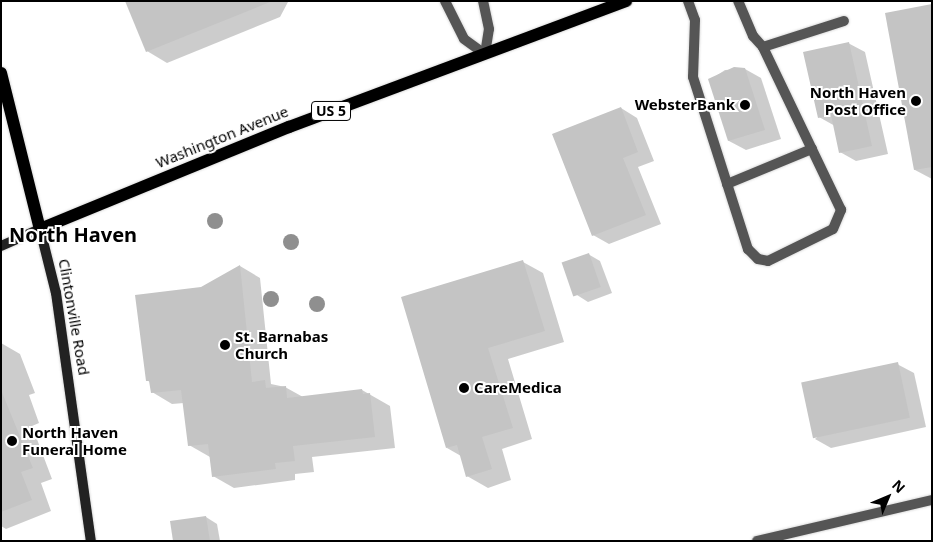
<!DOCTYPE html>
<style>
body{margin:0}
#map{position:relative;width:933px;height:542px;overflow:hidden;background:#fff;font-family:"Noto Sans",sans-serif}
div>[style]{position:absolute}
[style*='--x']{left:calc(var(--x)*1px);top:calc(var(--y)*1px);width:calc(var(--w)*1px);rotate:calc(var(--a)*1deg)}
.shadow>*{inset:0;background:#0003}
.building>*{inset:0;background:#c4c4c4;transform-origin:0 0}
.roads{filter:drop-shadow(0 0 1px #dbdbdb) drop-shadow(0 0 1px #dbdbdb)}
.service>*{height:10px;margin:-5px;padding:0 5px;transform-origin:5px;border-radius:5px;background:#555}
.minor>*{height:10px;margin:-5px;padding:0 5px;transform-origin:5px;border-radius:5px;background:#555}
.secondary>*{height:10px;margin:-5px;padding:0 5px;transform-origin:5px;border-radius:5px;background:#222}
.primary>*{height:12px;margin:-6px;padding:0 6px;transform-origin:6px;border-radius:6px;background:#000}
.trees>*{width:16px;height:16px;margin:-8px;border-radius:50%;background:#8f8f8f}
.dots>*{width:14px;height:14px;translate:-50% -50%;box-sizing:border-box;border:2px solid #fff;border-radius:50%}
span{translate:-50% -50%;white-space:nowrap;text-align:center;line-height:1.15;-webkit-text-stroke:4px #fff;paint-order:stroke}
.shield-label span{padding:1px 4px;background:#fff;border:1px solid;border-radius:4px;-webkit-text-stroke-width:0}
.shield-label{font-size:14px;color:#000;font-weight:700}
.poi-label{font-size:15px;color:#000;font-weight:700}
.right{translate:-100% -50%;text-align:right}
.left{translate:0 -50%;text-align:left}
.street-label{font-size:15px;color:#000}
.district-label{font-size:20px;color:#000;font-weight:700}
.frame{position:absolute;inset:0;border:2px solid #000;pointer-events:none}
.north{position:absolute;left:863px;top:472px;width:50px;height:50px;-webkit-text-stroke:4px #fff;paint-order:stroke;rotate:45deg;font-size:14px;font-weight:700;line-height:20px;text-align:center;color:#000}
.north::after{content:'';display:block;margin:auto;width:18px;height:22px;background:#000;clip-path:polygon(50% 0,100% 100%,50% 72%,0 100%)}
</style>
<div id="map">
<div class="shadow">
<i style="clip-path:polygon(126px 1px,288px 1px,288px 2px,280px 17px,167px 63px,147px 51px)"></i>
<i style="clip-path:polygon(932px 5px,932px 179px,915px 170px)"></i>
<i style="clip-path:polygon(848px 43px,865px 52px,888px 154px,856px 161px,840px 152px,835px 126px,819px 117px)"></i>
<i style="clip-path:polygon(745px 69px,761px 78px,781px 139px,746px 150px,729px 141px,710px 80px,725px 70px)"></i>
<i style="clip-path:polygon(621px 108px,637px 118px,654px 161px,638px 167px,661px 224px,609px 244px,593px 235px)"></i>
<i style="clip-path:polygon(588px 254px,600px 261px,612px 293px,588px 302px,577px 295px)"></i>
<i style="clip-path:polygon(523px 262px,543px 273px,564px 342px,508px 359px,532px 439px,502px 449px,511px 480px,488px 488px,467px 476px,461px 456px,447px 448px)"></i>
<i style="clip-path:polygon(240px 266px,260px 278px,271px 384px,285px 387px,303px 397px,362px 390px,390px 406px,395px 448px,312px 457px,314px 472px,295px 474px,295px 480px,234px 488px,213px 476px,210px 457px,189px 445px,184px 403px,172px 404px,152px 392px,151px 383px,147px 380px,202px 288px)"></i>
<i style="clip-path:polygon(1px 343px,20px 354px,35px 393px,29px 395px,39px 423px,32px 426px,52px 479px,41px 483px,51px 511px,6px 529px,1px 526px)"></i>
<i style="clip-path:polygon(897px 364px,914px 373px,926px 427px,831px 448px,815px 439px)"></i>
<i style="clip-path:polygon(206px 517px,217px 524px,220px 541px,175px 541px)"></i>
</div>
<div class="building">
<i style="clip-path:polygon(125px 1px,270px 1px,270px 2px,146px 52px)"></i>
<i style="clip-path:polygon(932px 4px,932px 167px,914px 170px,885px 13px)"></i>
<i style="clip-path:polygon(849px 42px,872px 146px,839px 153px,831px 115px,818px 118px,803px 52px)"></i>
<i style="clip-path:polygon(734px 67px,745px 68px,765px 130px,728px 141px,708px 79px)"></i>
<i style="clip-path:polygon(621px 107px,638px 152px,623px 158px,646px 215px,592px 236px,552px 134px)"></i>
<i style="left:589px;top:253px;width:36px;height:29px;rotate:71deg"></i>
<i style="clip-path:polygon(523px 260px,545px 331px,488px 348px,513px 428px,482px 437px,492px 469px,466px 477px,457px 445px,446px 448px,401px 297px)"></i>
<i style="clip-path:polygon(240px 265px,252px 382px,265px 380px,266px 388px,286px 386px,287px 398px,362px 389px,363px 394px,370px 393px,375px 437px,293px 446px,295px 461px,275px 463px,276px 469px,212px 477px,208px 444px,188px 446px,181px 390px,151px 393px,149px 381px,146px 381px,135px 295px,201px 287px)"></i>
<i style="left:898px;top:362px;width:57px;height:99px;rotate:78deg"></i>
<i style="clip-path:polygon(1px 390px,33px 468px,21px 472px,32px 500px,1px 512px)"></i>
<i style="clip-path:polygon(206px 516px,210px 541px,173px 541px,170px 521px)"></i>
</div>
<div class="roads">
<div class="service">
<i style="--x:445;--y:1;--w:42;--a:63.4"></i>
<i style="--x:464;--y:39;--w:26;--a:36"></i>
<i style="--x:485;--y:54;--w:25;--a:-81"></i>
<i style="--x:489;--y:29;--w:29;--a:-102"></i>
<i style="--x:688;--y:1;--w:20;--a:70"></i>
<i style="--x:695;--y:20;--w:57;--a:92"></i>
<i style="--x:693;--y:77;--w:181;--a:72.3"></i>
<i style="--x:748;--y:249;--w:14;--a:45"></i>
<i style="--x:758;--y:259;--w:10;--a:11"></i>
<i style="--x:768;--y:261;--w:72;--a:-26.2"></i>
<i style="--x:833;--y:229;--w:21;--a:-67"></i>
<i style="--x:841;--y:210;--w:181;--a:-115.6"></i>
<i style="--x:763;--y:47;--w:15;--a:-132"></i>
<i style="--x:753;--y:36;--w:38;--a:-113"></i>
<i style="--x:763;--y:47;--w:85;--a:-17.8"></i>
<i style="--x:727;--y:184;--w:92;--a:-22.4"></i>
</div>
<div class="minor">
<i style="--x:757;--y:541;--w:180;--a:-13.2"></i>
</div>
<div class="secondary">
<i style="--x:1;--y:246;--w:43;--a:-23.6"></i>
<i style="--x:40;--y:229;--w:66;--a:76"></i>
<i style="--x:56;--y:293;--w:250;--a:82"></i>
</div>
<div class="primary">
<i style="--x:1;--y:73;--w:161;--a:76"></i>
<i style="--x:40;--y:229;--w:269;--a:-22.3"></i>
<i style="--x:289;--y:127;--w:360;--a:-20.5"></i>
</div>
</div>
<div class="trees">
<i style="left:215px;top:221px"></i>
<i style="left:291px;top:242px"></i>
<i style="left:271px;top:299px"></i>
<i style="left:317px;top:304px"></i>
</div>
<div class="dots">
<i style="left:916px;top:101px;background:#000"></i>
<i style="left:745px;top:105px;background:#000"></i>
<i style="left:225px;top:345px;background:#000"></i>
<i style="left:464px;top:388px;background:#000"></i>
<i style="left:12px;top:441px;background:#000"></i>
</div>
<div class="shield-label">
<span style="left:331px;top:111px">US 5</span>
</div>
<div class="poi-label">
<span class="right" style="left:906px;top:101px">North Haven<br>Post Office</span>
<span class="right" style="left:735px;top:105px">WebsterBank</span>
<span class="left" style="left:235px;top:345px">St. Barnabas<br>Church</span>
<span class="left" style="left:474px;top:388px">CareMedica</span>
<span class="left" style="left:22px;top:441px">North Haven<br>Funeral Home</span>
</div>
<div class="street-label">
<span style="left:222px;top:137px;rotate:-22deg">Washington Avenue</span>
<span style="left:74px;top:317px;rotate:80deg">Clintonville Road</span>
</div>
<div class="district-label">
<span style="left:73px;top:234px">North Haven</span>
</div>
<div class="frame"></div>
<div class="north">N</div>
</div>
